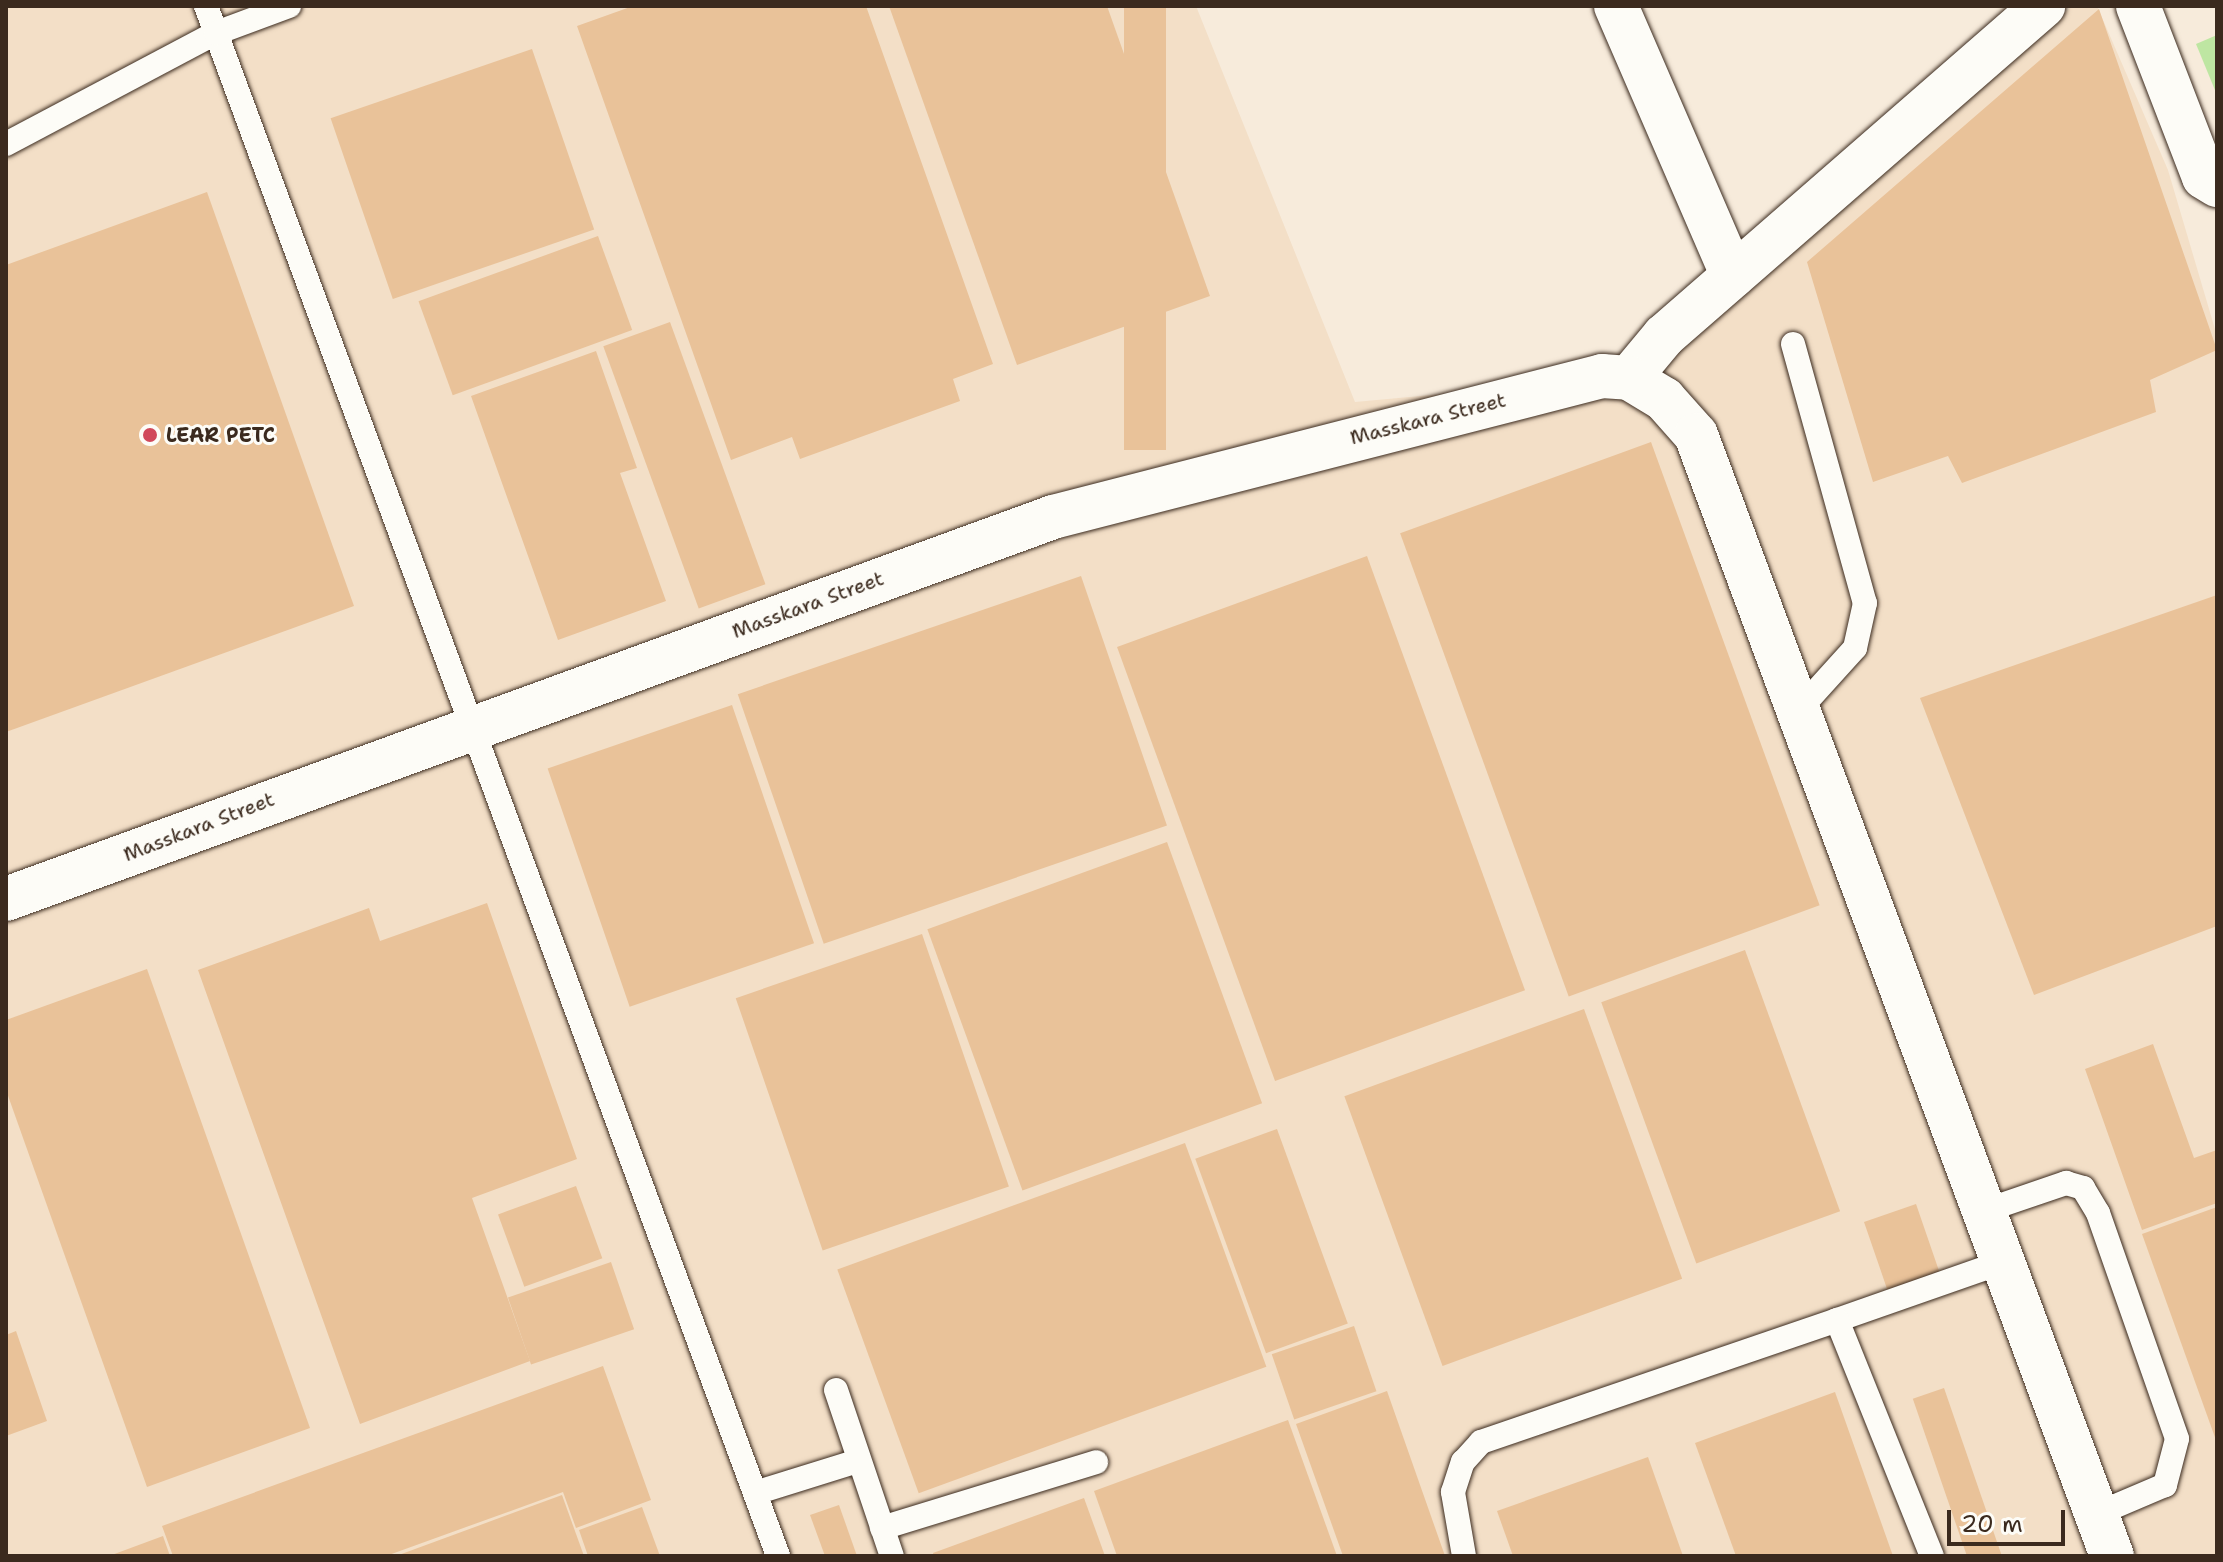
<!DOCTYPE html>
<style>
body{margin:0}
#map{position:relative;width:2223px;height:1562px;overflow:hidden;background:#f7ebdb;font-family:"Shantell Sans",sans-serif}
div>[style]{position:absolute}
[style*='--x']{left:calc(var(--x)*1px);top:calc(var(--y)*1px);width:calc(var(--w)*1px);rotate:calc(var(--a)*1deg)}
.built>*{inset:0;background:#f3dfc7}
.green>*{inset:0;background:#bee6a2}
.building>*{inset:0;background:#e9c299;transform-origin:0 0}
.roads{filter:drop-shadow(0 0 2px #3b2a1e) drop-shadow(0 0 2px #3b2a1e)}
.service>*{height:24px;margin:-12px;padding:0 12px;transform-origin:12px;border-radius:12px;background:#fdfcf7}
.minor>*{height:44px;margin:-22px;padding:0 22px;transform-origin:22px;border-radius:22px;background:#fdfcf7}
.dots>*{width:22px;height:22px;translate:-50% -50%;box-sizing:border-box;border:4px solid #fdfcf7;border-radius:50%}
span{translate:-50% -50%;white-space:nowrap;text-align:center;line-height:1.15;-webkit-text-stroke:6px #fdfcf7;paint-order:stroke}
.street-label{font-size:20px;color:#3b2a1e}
.poi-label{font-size:20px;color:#3b2a1e;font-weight:700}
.left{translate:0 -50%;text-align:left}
.frame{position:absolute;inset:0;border:8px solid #3b2a1e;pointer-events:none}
.scale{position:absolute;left:1947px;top:1510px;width:118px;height:36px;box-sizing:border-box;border:4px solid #3b2a1e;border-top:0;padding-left:10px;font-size:24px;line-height:28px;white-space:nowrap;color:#3b2a1e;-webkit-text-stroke:6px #fdfcf7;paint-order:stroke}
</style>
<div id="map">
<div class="built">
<i style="clip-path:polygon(6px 6px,1196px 6px,1355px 402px,1649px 375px,2072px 6px,2097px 6px,2168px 170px,2217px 336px,2217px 1556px,6px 1556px)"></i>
</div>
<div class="green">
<i style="clip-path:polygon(2217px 35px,2217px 95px,2196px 44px)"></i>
</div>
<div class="building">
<i style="clip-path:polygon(633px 6px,866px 6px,993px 364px,953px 379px,960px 401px,800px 459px,792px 437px,731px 460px,577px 26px)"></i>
<i style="clip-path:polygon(889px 6px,1107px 6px,1210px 296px,1017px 365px)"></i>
<i style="left:1124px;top:6px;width:42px;height:444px"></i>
<i style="clip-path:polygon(2099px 9px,2217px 350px,2150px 380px,2156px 412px,1962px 483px,1948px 456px,1873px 482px,1807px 262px)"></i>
<i style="left:532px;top:49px;width:191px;height:213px;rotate:71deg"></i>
<i style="clip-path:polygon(207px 192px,354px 606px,6px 732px,6px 265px)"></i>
<i style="left:598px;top:236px;width:100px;height:191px;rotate:70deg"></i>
<i style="left:670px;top:322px;width:279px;height:71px;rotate:70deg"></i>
<i style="clip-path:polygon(596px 351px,637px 468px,620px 473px,666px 601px,558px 640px,471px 396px)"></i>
<i style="left:1651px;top:442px;width:493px;height:267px;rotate:70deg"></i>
<i style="left:1367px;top:556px;width:462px;height:266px;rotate:70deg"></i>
<i style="left:1081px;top:576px;width:264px;height:363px;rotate:71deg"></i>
<i style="clip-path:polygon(2217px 595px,2217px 926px,2034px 995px,1920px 698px)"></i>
<i style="left:732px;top:705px;width:252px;height:195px;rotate:71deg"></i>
<i style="left:1167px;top:842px;width:278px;height:255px;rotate:70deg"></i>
<i style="clip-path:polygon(487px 903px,577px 1159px,472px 1198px,530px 1361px,360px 1424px,198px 970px,369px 908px,380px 941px)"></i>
<i style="left:922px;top:934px;width:267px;height:197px;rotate:71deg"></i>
<i style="left:1745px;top:950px;width:278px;height:153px;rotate:70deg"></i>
<i style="clip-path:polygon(147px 969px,310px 1428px,147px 1487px,6px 1090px,6px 1020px)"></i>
<i style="left:1584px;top:1009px;width:287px;height:255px;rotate:70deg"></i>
<i style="clip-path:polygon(2153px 1044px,2194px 1158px,2217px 1150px,2217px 1203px,2142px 1230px,2085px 1069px)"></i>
<i style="left:1277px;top:1129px;width:207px;height:87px;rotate:70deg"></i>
<i style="left:1185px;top:1143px;width:238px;height:370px;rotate:70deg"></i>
<i style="left:576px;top:1186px;width:77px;height:83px;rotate:70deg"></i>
<i style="left:1916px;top:1204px;width:72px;height:55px;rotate:71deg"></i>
<i style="clip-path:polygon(2217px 1207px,2217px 1443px,2142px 1234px)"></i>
<i style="left:611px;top:1262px;width:71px;height:109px;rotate:71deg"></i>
<i style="left:1354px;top:1326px;width:69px;height:87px;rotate:71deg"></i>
<i style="clip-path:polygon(16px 1331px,47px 1421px,6px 1436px,6px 1335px)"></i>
<i style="clip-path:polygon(603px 1366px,651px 1500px,576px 1528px,563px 1492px,386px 1556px,173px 1556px,162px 1526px)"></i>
<i style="left:1944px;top:1388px;width:178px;height:33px;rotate:71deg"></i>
<i style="clip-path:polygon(1387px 1391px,1445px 1556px,1343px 1556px,1296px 1424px)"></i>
<i style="clip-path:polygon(1835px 1392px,1893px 1556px,1736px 1556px,1695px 1443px)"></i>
<i style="clip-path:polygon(1288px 1420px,1337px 1556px,1117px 1556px,1094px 1491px)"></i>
<i style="clip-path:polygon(1648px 1457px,1683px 1556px,1513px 1556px,1497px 1511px)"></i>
<i style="clip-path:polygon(562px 1495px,584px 1556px,396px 1556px)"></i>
<i style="clip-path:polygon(1084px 1498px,1105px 1556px,934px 1556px,933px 1553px)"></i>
<i style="clip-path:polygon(839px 1505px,857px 1556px,825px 1556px,810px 1515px)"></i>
<i style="clip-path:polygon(642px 1507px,660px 1556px,588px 1556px,579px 1530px)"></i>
<i style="clip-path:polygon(163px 1536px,170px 1556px,109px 1556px)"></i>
</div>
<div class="roads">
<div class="service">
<i style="--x:206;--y:6;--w:1652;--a:69.74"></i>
<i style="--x:6;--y:144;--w:238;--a:-27.9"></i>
<i style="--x:216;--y:33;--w:78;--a:-20.3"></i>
<i style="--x:1793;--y:344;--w:269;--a:74.5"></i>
<i style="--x:1865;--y:603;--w:46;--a:102.5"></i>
<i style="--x:1855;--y:648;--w:85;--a:132.1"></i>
<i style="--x:1984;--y:1211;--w:87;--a:-18.9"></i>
<i style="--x:2066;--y:1183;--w:18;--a:16"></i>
<i style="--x:2083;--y:1188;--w:29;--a:59"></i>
<i style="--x:2098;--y:1213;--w:239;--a:70.7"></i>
<i style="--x:2177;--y:1439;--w:48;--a:104.6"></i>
<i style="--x:2165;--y:1485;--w:74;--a:156.9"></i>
<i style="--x:1837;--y:1320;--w:176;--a:-19.3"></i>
<i style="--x:836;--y:1390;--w:175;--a:71.4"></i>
<i style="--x:755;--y:1493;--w:108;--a:-17.3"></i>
<i style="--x:882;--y:1528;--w:224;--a:-17.1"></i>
<i style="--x:1464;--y:1556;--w:65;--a:-99.8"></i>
<i style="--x:1453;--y:1492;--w:32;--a:-72"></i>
<i style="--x:1463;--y:1462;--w:27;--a:-48"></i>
<i style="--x:1481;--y:1442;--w:376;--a:-18.9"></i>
<i style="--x:1837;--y:1320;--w:254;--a:68.1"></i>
</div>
<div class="minor">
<i style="--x:1616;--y:6;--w:294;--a:66.6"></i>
<i style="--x:2138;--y:6;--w:183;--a:68.9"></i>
<i style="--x:2204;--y:177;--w:15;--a:32"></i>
<i style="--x:1629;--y:378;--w:55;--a:-50.2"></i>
<i style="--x:1664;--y:336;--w:503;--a:-41.05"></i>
<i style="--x:6;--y:899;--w:1115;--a:-20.04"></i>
<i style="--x:1053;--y:517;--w:567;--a:-14.4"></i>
<i style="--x:1602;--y:376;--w:27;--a:4"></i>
<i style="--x:1629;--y:378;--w:41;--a:31"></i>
<i style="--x:1664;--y:399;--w:48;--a:48.4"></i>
<i style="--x:1696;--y:435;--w:1196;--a:69.64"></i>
</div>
</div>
<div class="dots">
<i style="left:150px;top:435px;background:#d1495b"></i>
</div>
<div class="street-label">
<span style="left:1428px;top:419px;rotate:-14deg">Masskara Street</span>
<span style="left:808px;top:605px;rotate:-20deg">Masskara Street</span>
<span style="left:199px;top:827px;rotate:-21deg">Masskara Street</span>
</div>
<div class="poi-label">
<span class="left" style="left:166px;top:435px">LEAR PETC</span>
</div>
<div class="frame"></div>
<div class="scale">20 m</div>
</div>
